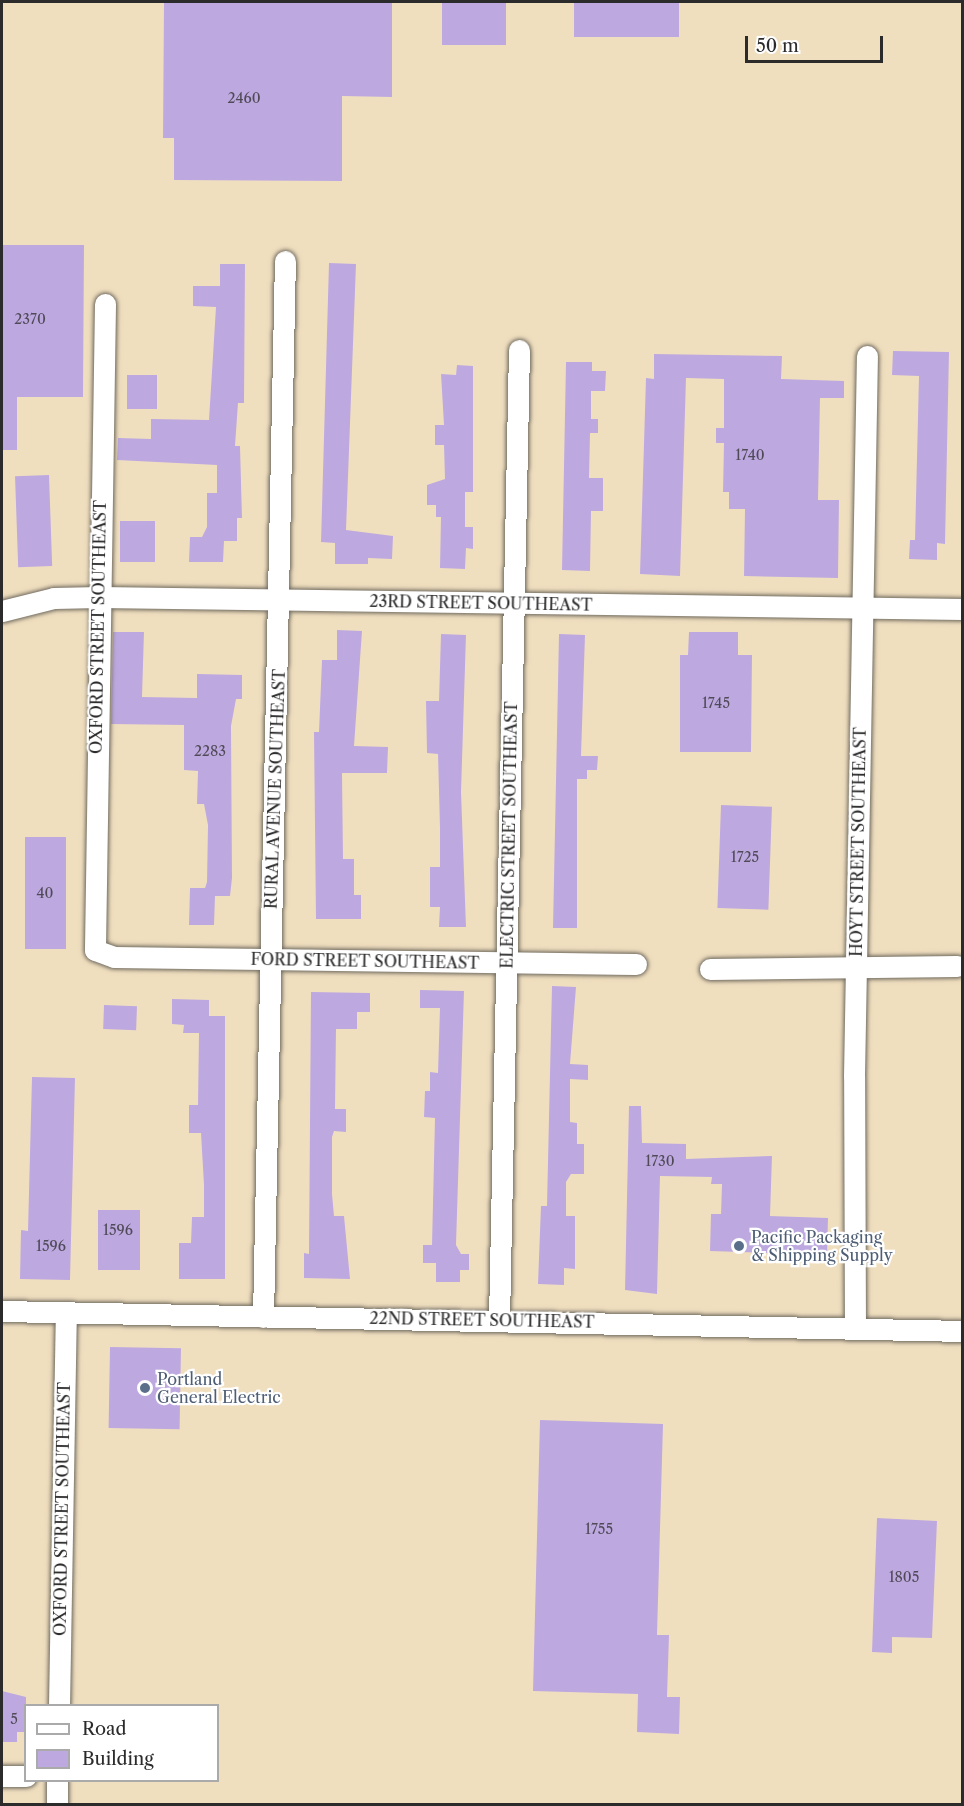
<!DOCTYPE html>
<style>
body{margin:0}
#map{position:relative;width:964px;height:1806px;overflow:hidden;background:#f0dfbf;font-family:"Libre Caslon Text",serif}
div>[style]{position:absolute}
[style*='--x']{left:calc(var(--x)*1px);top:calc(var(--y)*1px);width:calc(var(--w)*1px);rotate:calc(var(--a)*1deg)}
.building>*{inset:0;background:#bda9e0;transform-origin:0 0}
.roads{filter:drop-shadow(0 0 2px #706a5f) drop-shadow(0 0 2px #706a5f)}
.minor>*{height:21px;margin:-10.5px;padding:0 10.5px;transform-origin:10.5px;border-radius:10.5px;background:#fff}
.dots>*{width:16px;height:16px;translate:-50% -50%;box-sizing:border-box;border:3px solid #fff;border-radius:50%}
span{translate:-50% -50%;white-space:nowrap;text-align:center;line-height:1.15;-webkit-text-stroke:4.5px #fff;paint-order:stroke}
.number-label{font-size:14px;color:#504a58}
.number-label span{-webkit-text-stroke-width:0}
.street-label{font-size:16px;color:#2b2b2b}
.service-label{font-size:16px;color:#4e5e75}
.left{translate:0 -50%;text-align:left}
.frame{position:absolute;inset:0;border:3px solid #2b2b2b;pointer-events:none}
.legend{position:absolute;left:24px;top:1704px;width:195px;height:78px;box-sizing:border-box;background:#fff;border:2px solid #aaa;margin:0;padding:8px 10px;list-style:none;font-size:18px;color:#2b2b2b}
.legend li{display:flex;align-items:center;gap:12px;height:30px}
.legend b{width:30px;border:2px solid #aaa}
.scale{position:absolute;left:745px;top:36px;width:138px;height:27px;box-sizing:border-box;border:3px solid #2b2b2b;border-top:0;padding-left:8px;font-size:18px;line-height:21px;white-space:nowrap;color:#2b2b2b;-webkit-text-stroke:4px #fff;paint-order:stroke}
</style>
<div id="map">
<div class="building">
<i style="clip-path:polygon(164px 2px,392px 2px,392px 97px,342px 96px,342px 181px,174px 180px,174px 138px,163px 138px)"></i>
<i style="left:442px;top:2px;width:64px;height:43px"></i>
<i style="left:574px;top:2px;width:105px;height:35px"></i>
<i style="clip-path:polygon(2px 245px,84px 245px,83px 397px,17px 397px,17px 450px,2px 450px)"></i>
<i style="clip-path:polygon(329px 263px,356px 264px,346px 530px,393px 536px,392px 559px,368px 558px,368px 564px,335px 564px,335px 543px,321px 542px)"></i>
<i style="clip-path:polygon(220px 264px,245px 264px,244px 403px,238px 403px,235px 446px,240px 446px,242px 518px,237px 518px,237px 541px,224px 541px,223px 562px,189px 562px,190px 537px,202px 537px,207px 527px,207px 493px,217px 493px,217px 465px,117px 460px,118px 438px,151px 439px,151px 419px,209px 420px,216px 307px,193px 306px,193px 286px,220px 286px)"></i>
<i style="clip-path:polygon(893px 351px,949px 352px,945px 544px,937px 543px,937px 560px,909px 559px,910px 540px,915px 540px,919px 376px,892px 375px)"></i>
<i style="clip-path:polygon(654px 354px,782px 356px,781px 379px,844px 381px,844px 398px,820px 398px,818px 500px,839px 500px,838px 578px,744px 576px,745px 509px,729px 509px,729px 492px,723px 492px,724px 443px,716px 443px,716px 428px,724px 428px,724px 379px,686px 378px,680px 576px,640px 574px,646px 378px,654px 379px)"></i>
<i style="clip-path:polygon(566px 362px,592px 362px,592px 371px,606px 371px,605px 391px,591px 391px,591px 419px,598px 419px,598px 433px,590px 433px,589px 478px,603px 478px,603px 511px,591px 511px,590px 571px,562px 570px)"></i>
<i style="clip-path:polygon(457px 365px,473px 366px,473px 492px,465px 492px,465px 527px,473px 527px,473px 549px,466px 548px,465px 569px,440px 568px,441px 517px,436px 517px,436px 505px,427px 505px,427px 485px,445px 479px,444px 445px,435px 445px,435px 425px,444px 425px,441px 374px,456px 375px)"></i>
<i style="left:127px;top:375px;width:30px;height:34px"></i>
<i style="left:49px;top:475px;width:91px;height:34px;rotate:88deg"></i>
<i style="left:120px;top:521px;width:35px;height:41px"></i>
<i style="clip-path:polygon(337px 630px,362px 631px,354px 746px,388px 747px,387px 773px,342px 773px,343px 859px,354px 859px,354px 895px,361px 895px,361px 919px,316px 919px,314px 732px,319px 732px,322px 660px,337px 660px)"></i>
<i style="clip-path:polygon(113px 632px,144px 632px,142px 697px,197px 698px,197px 674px,242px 675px,242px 699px,236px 699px,231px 726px,232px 878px,230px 896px,215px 896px,214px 925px,189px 925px,190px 888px,205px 888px,207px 882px,208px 825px,204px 804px,197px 804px,198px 771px,184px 770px,184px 725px,111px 724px)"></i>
<i style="clip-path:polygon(689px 632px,738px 632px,738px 655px,752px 655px,751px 752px,680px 752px,680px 655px,688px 655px)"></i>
<i style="clip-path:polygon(441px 634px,466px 635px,461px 792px,466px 927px,439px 927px,440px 907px,430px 907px,430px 867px,440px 867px,440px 828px,438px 754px,427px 753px,426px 701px,439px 701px)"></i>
<i style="clip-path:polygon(559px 634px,585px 635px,581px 756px,598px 756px,597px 770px,587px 770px,587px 779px,577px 779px,577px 928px,553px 928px)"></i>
<i style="left:721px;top:805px;width:51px;height:103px;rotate:2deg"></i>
<i style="left:25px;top:837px;width:41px;height:112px"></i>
<i style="clip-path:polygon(552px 986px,576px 987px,570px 1064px,588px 1065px,588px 1080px,570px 1079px,570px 1122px,577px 1123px,577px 1144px,584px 1144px,584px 1174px,571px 1174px,566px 1182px,566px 1216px,575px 1216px,575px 1269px,564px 1268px,564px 1285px,538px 1284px,541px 1206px,547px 1206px)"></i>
<i style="clip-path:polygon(420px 990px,464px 991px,456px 1245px,461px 1254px,469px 1254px,469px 1270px,460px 1270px,460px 1282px,436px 1282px,436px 1263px,423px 1263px,423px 1245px,432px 1245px,435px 1118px,424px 1117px,425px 1091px,430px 1091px,430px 1072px,438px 1073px,440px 1008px,420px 1008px)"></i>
<i style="clip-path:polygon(311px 992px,370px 993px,370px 1012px,357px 1012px,357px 1029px,336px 1029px,335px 1109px,346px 1109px,346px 1132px,334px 1131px,332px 1137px,332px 1194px,334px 1216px,344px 1216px,350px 1279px,304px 1278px,304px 1253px,309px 1254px)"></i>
<i style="clip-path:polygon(172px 999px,209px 1000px,209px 1016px,225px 1016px,225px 1279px,179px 1279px,179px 1243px,191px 1243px,192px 1217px,204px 1217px,204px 1185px,201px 1133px,189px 1133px,189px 1105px,198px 1105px,199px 1033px,183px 1033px,184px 1025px,172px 1024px)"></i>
<i style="left:104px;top:1005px;width:33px;height:24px;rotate:2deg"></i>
<i style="clip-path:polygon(32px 1077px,75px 1078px,70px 1280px,20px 1279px,21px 1230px,28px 1231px)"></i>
<i style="clip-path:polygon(629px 1106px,641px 1106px,642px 1143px,686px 1144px,686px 1159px,772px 1156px,770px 1216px,828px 1218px,827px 1255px,710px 1251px,711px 1214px,721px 1214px,722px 1184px,711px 1184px,712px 1177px,660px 1176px,657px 1294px,625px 1290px)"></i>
<i style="left:98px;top:1210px;width:42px;height:60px"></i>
<i style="left:110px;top:1347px;width:71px;height:81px;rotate:1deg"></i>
<i style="clip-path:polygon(540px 1420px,663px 1424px,657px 1635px,669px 1635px,667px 1697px,680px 1697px,679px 1734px,637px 1732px,638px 1694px,533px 1691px)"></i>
<i style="clip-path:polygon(877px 1518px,937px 1521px,932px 1638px,892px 1637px,892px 1653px,872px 1652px)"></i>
<i style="clip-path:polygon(2px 1691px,26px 1697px,26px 1732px,17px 1732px,17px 1742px,2px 1742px)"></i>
</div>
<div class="roads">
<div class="minor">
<i style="--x:105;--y:304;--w:646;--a:90.89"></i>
<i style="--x:95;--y:950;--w:20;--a:20"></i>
<i style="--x:114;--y:957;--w:522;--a:0.77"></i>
<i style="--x:2;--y:611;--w:54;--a:-14"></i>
<i style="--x:54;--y:598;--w:45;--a:-1.3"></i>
<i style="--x:99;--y:597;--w:863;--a:0.8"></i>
<i style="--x:710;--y:969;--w:247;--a:-0.7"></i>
<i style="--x:2;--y:1311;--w:960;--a:1.19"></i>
<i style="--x:263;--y:1317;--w:1056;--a:-88.81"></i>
<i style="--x:499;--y:1320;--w:970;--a:-88.82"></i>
<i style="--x:855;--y:1329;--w:253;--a:-90.2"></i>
<i style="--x:854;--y:1076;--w:720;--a:-88.97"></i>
<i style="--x:59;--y:1706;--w:394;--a:-89"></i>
<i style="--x:2;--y:1776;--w:24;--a:0"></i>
<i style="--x:57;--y:1804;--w:24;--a:-90"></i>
</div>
</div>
<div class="dots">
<i style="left:739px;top:1246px;background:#5c6f8a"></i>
<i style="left:145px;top:1388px;background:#5c6f8a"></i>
</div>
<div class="number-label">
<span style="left:244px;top:98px">2460</span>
<span style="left:30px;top:319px">2370</span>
<span style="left:750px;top:455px">1740</span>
<span style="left:716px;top:703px">1745</span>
<span style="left:210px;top:751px">2283</span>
<span style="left:745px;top:857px">1725</span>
<span style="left:45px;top:893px">40</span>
<span style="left:660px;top:1161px">1730</span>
<span style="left:118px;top:1230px">1596</span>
<span style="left:51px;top:1246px">1596</span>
<span style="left:599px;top:1529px">1755</span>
<span style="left:904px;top:1577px">1805</span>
<span style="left:14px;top:1719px">5</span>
</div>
<div class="street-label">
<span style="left:481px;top:603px;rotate:1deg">23RD STREET SOUTHEAST</span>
<span style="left:98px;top:627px;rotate:-89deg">OXFORD STREET SOUTHEAST</span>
<span style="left:275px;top:789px;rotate:-88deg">RURAL AVENUE SOUTHEAST</span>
<span style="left:509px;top:835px;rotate:-89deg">ELECTRIC STREET SOUTHEAST</span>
<span style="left:858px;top:842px;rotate:-89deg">HOYT STREET SOUTHEAST</span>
<span style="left:365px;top:961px;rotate:1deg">FORD STREET SOUTHEAST</span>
<span style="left:482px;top:1320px;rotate:1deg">22ND STREET SOUTHEAST</span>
<span style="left:62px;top:1509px;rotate:-89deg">OXFORD STREET SOUTHEAST</span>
</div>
<div class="service-label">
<span class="left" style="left:751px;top:1246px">Pacific Packaging<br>&amp; Shipping Supply</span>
<span class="left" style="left:157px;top:1388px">Portland<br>General Electric</span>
</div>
<div class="frame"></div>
<ul class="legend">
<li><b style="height:8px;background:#fff"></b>Road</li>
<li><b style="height:16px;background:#bda9e0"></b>Building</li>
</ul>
<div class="scale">50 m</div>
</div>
